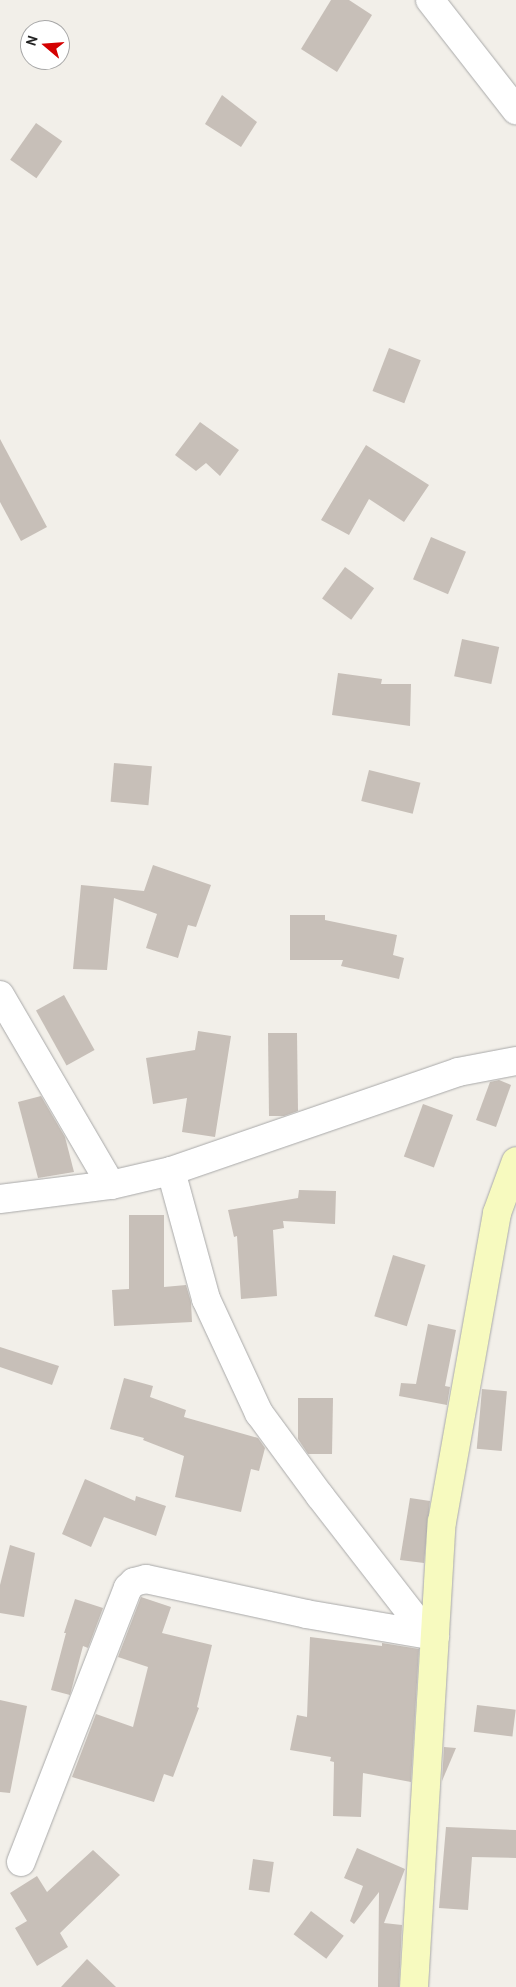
<!DOCTYPE html>
<style>
body{margin:0}
#map{position:relative;width:516px;height:1987px;overflow:hidden;background:#f2efe9;font-family:"PT Sans",sans-serif}
div>[style]{position:absolute}
[style*='--x']{left:calc(var(--x)*1px);top:calc(var(--y)*1px);width:calc(var(--w)*1px);rotate:calc(var(--a)*1deg)}
.building>*{inset:0;background:#c7bfb8;transform-origin:0 0}
.roads{filter:drop-shadow(0 0 1px #a9a9a9) drop-shadow(0 0 1px #a9a9a9)}
.street>*{height:28px;margin:-14px;padding:0 14px;transform-origin:14px;border-radius:14px;background:#fff}
.secondary>*{height:28px;margin:-14px;padding:0 14px;transform-origin:14px;border-radius:14px;background:#f7fabf}
span{translate:-50% -50%;white-space:nowrap;text-align:center;line-height:1.15;-webkit-text-stroke:4px #fff;paint-order:stroke}
.north{position:absolute;left:20px;top:20px;width:50px;height:50px;box-sizing:border-box;background:#fff;border:1px solid #a7a7a7;border-radius:50%;rotate:288deg;font-size:14px;font-weight:700;line-height:20px;text-align:center;color:#222}
.north::after{content:'';display:block;margin:auto;width:18px;height:22px;background:#d40000;clip-path:polygon(50% 0,100% 100%,50% 72%,0 100%)}
</style>
<div id="map">
<div class="building">
<i style="clip-path:polygon(331px 0,349px 0,372px 15px,337px 72px,301px 49px)"></i>
<i style="clip-path:polygon(222px 95px,257px 122px,241px 147px,205px 124px)"></i>
<i style="left:36px;top:123px;width:32px;height:45px;rotate:35deg"></i>
<i style="left:389px;top:348px;width:34px;height:46px;rotate:21deg"></i>
<i style="clip-path:polygon(200px 422px,239px 450px,220px 476px,206px 463px,196px 471px,175px 455px)"></i>
<i style="clip-path:polygon(0 439px,47px 527px,21px 541px,0 502px)"></i>
<i style="clip-path:polygon(366px 445px,429px 485px,404px 522px,369px 499px,349px 535px,321px 520px)"></i>
<i style="left:431px;top:537px;width:38px;height:46px;rotate:23deg"></i>
<i style="left:345px;top:567px;width:36px;height:39px;rotate:36deg"></i>
<i style="left:462px;top:639px;width:38px;height:38px;rotate:12deg"></i>
<i style="clip-path:polygon(338px 673px,382px 679px,381px 684px,411px 684px,410px 726px,332px 715px)"></i>
<i style="left:114px;top:763px;width:38px;height:39px;rotate:5deg"></i>
<i style="left:369px;top:770px;width:53px;height:32px;rotate:14deg"></i>
<i style="clip-path:polygon(153px 865px,211px 885px,196px 927px,188px 925px,178px 958px,146px 948px,157px 914px,114px 898px,107px 970px,73px 969px,81px 885px,144px 891px)"></i>
<i style="clip-path:polygon(290px 915px,325px 915px,325px 920px,397px 935px,393px 955px,404px 958px,399px 979px,341px 966px,343px 960px,290px 960px)"></i>
<i style="left:64px;top:995px;width:63px;height:32px;rotate:61deg"></i>
<i style="clip-path:polygon(198px 1031px,231px 1036px,215px 1137px,182px 1132px,187px 1098px,153px 1104px,146px 1058px,195px 1050px)"></i>
<i style="clip-path:polygon(268px 1033px,297px 1033px,298px 1111px,284px 1116px,269px 1116px)"></i>
<i style="clip-path:polygon(499px 1080px,511px 1085px,496px 1127px,476px 1120px,490px 1082px)"></i>
<i style="clip-path:polygon(41px 1096px,65px 1137px,74px 1172px,38px 1178px,18px 1102px)"></i>
<i style="left:423px;top:1104px;width:32px;height:56px;rotate:20deg"></i>
<i style="clip-path:polygon(299px 1190px,336px 1191px,335px 1224px,283px 1221px,284px 1228px,273px 1230px,277px 1296px,241px 1299px,237px 1236px,234px 1237px,228px 1210px,298px 1198px)"></i>
<i style="clip-path:polygon(129px 1215px,164px 1215px,164px 1287px,186px 1285px,191px 1302px,192px 1322px,114px 1326px,112px 1290px,129px 1289px)"></i>
<i style="left:393px;top:1255px;width:34px;height:64px;rotate:17deg"></i>
<i style="clip-path:polygon(428px 1324px,456px 1330px,445px 1386px,450px 1387px,447px 1405px,399px 1396px,401px 1383px,416px 1384px)"></i>
<i style="clip-path:polygon(0 1347px,59px 1366px,52px 1385px,0 1367px)"></i>
<i style="clip-path:polygon(124px 1378px,153px 1386px,150px 1397px,186px 1410px,184px 1417px,258px 1438px,265px 1448px,259px 1471px,251px 1469px,241px 1512px,175px 1497px,184px 1456px,143px 1440px,144px 1438px,110px 1429px)"></i>
<i style="left:482px;top:1389px;width:25px;height:60px;rotate:5deg"></i>
<i style="clip-path:polygon(298px 1398px,333px 1398px,332px 1454px,308px 1454px,298px 1439px)"></i>
<i style="clip-path:polygon(85px 1479px,135px 1501px,136px 1496px,166px 1506px,156px 1536px,104px 1517px,91px 1547px,62px 1534px)"></i>
<i style="clip-path:polygon(410px 1498px,430px 1501px,424px 1563px,400px 1560px)"></i>
<i style="clip-path:polygon(10px 1545px,35px 1553px,24px 1617px,0 1613px,0 1585px)"></i>
<i style="clip-path:polygon(141px 1597px,171px 1607px,162px 1633px,212px 1645px,197px 1707px,199px 1708px,173px 1777px,164px 1774px,154px 1802px,72px 1777px,96px 1714px,133px 1727px,148px 1667px,118px 1657px)"></i>
<i style="clip-path:polygon(75px 1599px,103px 1608px,88px 1648px,83px 1646px,70px 1695px,51px 1690px,66px 1633px,64px 1633px)"></i>
<i style="clip-path:polygon(310px 1637px,382px 1646px,382px 1643px,419px 1649px,411px 1782px,363px 1773px,361px 1817px,333px 1816px,334px 1762px,330px 1761px,331px 1757px,290px 1750px,297px 1715px,307px 1717px)"></i>
<i style="clip-path:polygon(0 1700px,27px 1706px,10px 1793px,0 1792px)"></i>
<i style="left:477px;top:1705px;width:39px;height:27px;rotate:7deg"></i>
<i style="clip-path:polygon(444px 1747px,456px 1748px,442px 1781px)"></i>
<i style="clip-path:polygon(446px 1827px,516px 1830px,516px 1858px,472px 1857px,468px 1910px,439px 1908px)"></i>
<i style="clip-path:polygon(357px 1848px,405px 1869px,384px 1923px,402px 1925px,399px 1987px,378px 1987px,379px 1892px,354px 1924px,350px 1921px,363px 1886px,344px 1878px)"></i>
<i style="clip-path:polygon(93px 1850px,120px 1875px,60px 1933px,68px 1947px,37px 1966px,15px 1928px,27px 1921px,10px 1893px,37px 1876px,47px 1892px)"></i>
<i style="left:253px;top:1859px;width:21px;height:31px;rotate:8deg"></i>
<i style="left:311px;top:1911px;width:41px;height:29px;rotate:37deg"></i>
<i style="clip-path:polygon(87px 1959px,116px 1987px,61px 1987px)"></i>
</div>
<div class="roads">
<div class="street">
<i style="--x:430;--y:0;--w:140;--a:52"></i>
<i style="--x:0;--y:995;--w:220;--a:59.7"></i>
<i style="--x:171;--y:1171;--w:133;--a:74.7"></i>
<i style="--x:206;--y:1299;--w:126;--a:65.1"></i>
<i style="--x:259;--y:1413;--w:103;--a:53.7"></i>
<i style="--x:320;--y:1496;--w:176;--a:52.2"></i>
<i style="--x:0;--y:1199;--w:112;--a:-7.2"></i>
<i style="--x:111;--y:1185;--w:62;--a:-13.1"></i>
<i style="--x:171;--y:1171;--w:304;--a:-19"></i>
<i style="--x:458;--y:1072;--w:59;--a:-10.7"></i>
<i style="--x:21;--y:1862;--w:294;--a:-68.7"></i>
<i style="--x:128;--y:1588;--w:8;--a:-45"></i>
<i style="--x:134;--y:1582;--w:12;--a:-14"></i>
<i style="--x:146;--y:1579;--w:164;--a:12.3"></i>
<i style="--x:306;--y:1614;--w:131;--a:9.7"></i>
</div>
<div class="secondary">
<i style="--x:414;--y:1987;--w:466;--a:-86.6"></i>
<i style="--x:442;--y:1522;--w:314;--a:-79.9"></i>
<i style="--x:497;--y:1213;--w:55;--a:-69.9"></i>
</div>
</div>
<div class="north">N</div>
</div>
